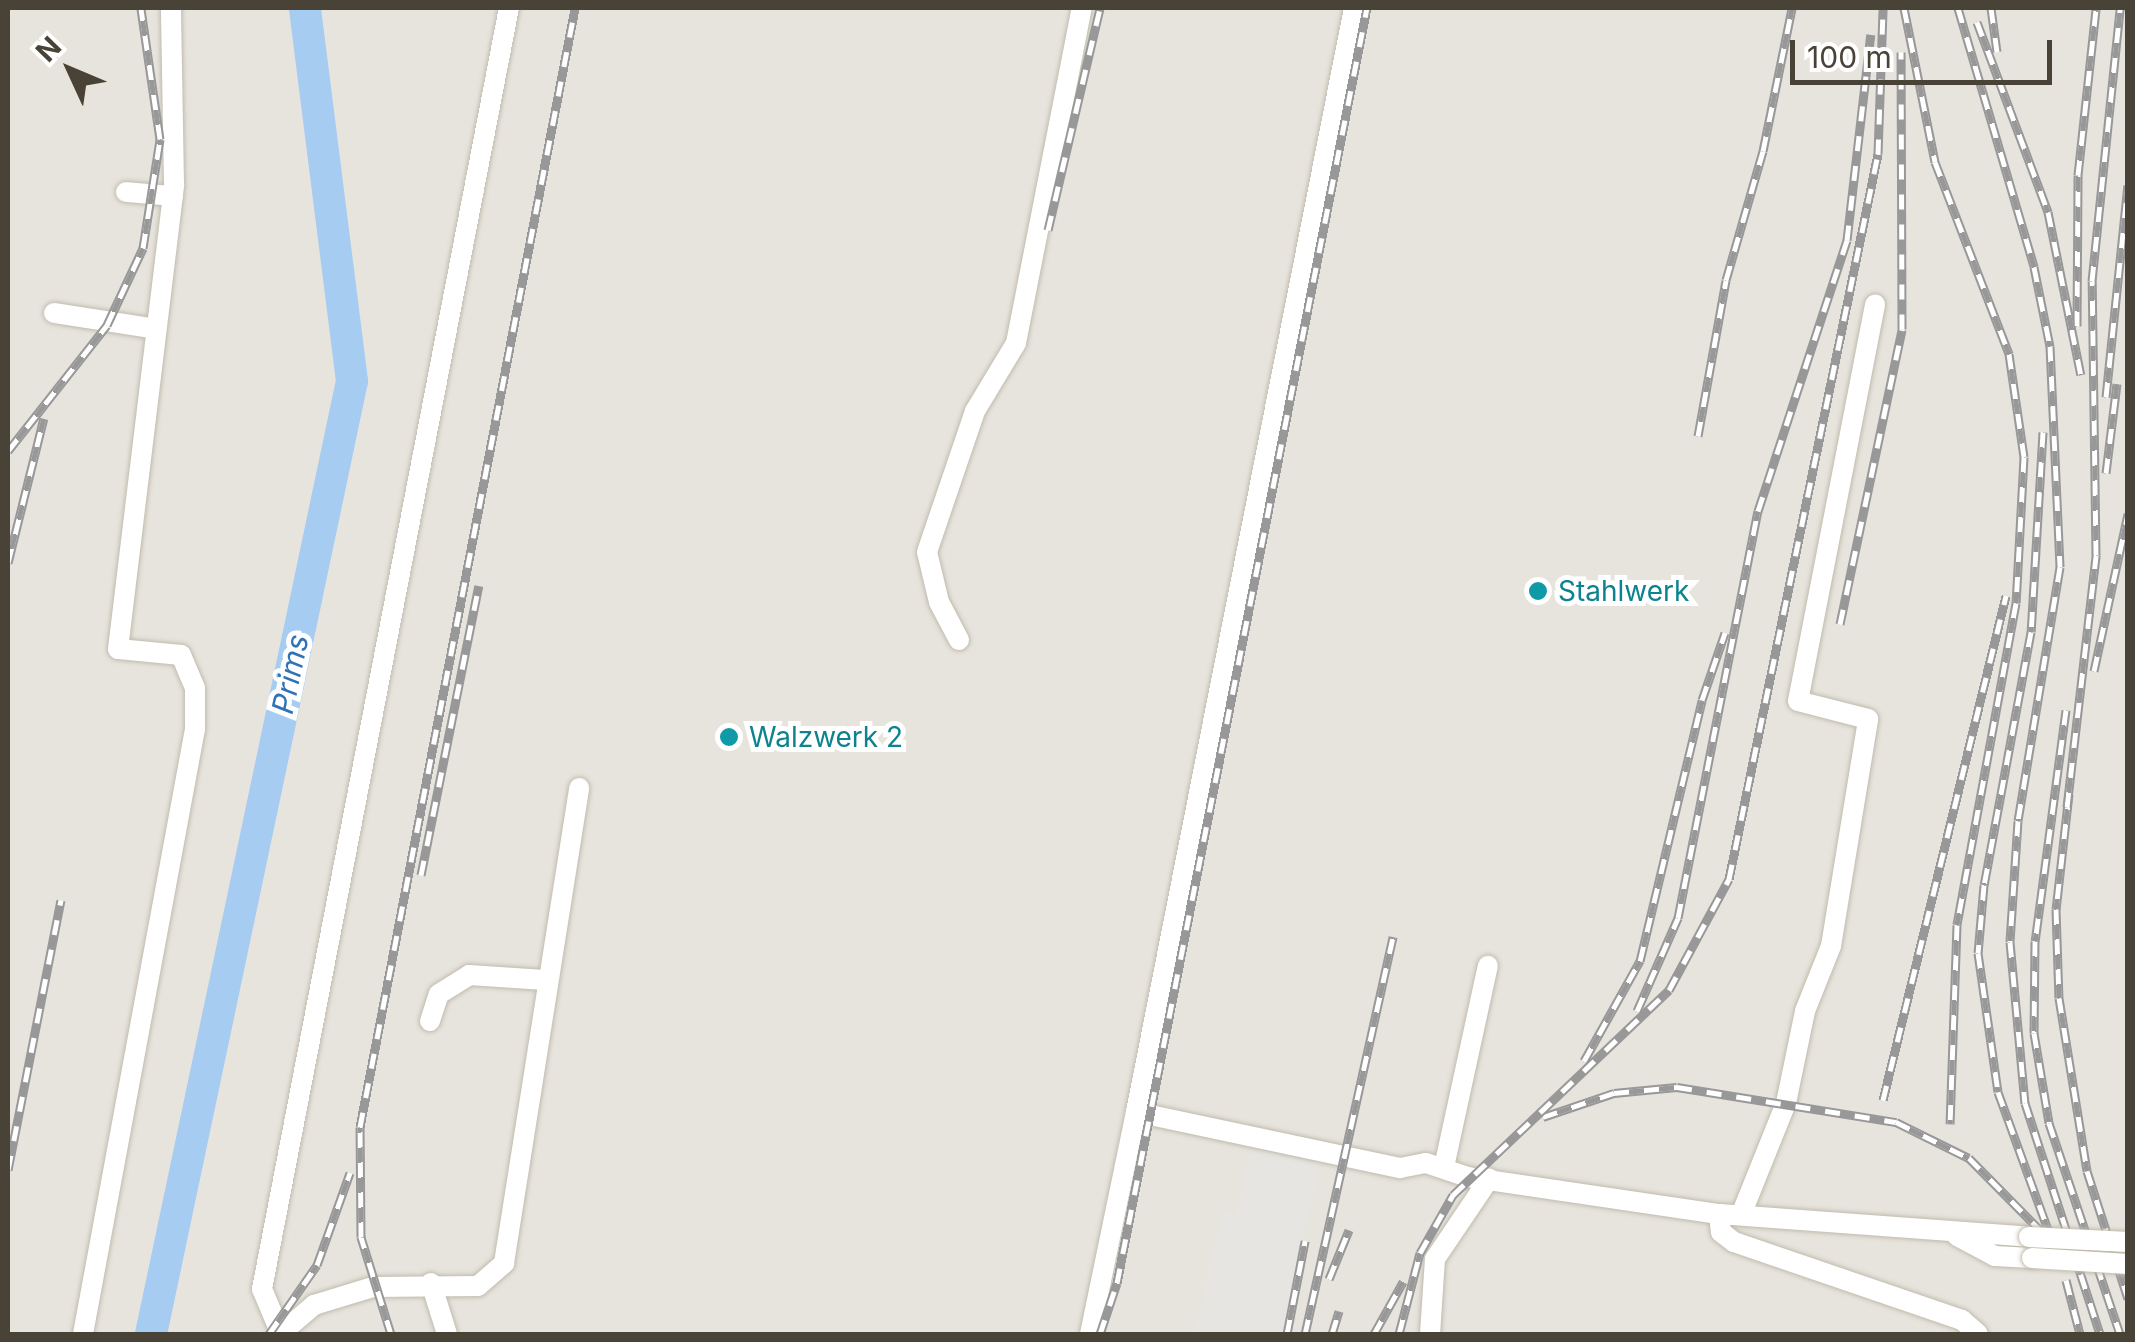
<!DOCTYPE html>
<style>
body{margin:0}
#map{position:relative;width:2135px;height:1342px;overflow:hidden;background:#f5f2e9;font-family:Inter,sans-serif}
div>[style]{position:absolute}
[style*='--x']{left:calc(var(--x)*1px);top:calc(var(--y)*1px);width:calc(var(--w)*1px);rotate:calc(var(--a)*1deg)}
.industrial>*{inset:0;background:#e7e4de;transform-origin:0 0}
.parking>*{inset:0;background:#e6e5e1}
.river>*{height:32px;margin:-16px;padding:0 16px;transform-origin:16px;border-radius:16px;background:#a6cdf1}
.roads{filter:drop-shadow(0 0 2px #c1bbac) drop-shadow(0 0 2px #c1bbac)}
.minor>*{height:20px;margin:-10px;padding:0 10px;transform-origin:10px;border-radius:10px;background:#fff}
.rail>*{height:9px;margin-top:-4.5px;transform-origin:0;background:repeating-linear-gradient(90deg,#fff 0 15px,#989898 0 30px);box-sizing:border-box;border-block:2px solid #989898}
.bridges{filter:drop-shadow(0 0 2px #c1bbac) drop-shadow(0 0 2px #c1bbac)}
.minor-bridge>*{height:20px;margin:-10px;padding:0 10px;transform-origin:10px;border-radius:10px;background:#fff}
.dots>*{width:28px;height:28px;translate:-50% -50%;box-sizing:border-box;border:5px solid #fff;border-radius:50%}
span{translate:-50% -50%;white-space:nowrap;text-align:center;line-height:1.15;-webkit-text-stroke:10px #fff;paint-order:stroke}
.culture-label{font-size:28px;color:#0d838f}
.left{translate:0 -50%;text-align:left}
.water-label{font-size:30px;color:#2e73b7;font-style:italic}
.frame{position:absolute;inset:0;border:10px solid #494337;pointer-events:none}
.north{position:absolute;left:20px;top:20px;width:100px;height:100px;-webkit-text-stroke:8px #fff;paint-order:stroke;rotate:314deg;font-size:28px;font-weight:700;line-height:40px;text-align:center;color:#494337}
.north::after{content:'';display:block;margin:auto;width:35px;height:45px;background:#494337;clip-path:polygon(50% 0,100% 100%,50% 72%,0 100%)}
.scale{position:absolute;left:1790px;top:40px;width:262px;height:45px;box-sizing:border-box;border:5px solid #494337;border-top:0;padding-left:12px;font-size:30px;line-height:35px;white-space:nowrap;color:#494337;-webkit-text-stroke:8px #fff;paint-order:stroke}
</style>
<div id="map">
<div class="industrial">
<i style="left:8px;top:8px;width:2119px;height:1326px"></i>
</div>
<div class="parking">
<i style="clip-path:polygon(1252px 1142px,1321px 1156px,1283px 1334px,1195px 1334px,1222px 1212px,1236px 1215px)"></i>
</div>
<div class="river">
<i style="--x:151;--y:1334;--w:974;--a:-78.09"></i>
<i style="--x:352;--y:381;--w:376;--a:-97.2"></i>
</div>
<div class="roads">
<div class="minor">
<i style="--x:1354;--y:8;--w:1125;--a:101.17"></i>
<i style="--x:1136;--y:1112;--w:270;--a:12"></i>
<i style="--x:1400;--y:1168;--w:26;--a:-11"></i>
<i style="--x:1426;--y:1163;--w:44;--a:18.4"></i>
<i style="--x:1468;--y:1177;--w:254;--a:8.4"></i>
<i style="--x:1719;--y:1214;--w:311;--a:4.2"></i>
<i style="--x:126;--y:192;--w:47;--a:4.9"></i>
<i style="--x:54;--y:313;--w:103;--a:8.9"></i>
<i style="--x:959;--y:640;--w:43;--a:-117.8"></i>
<i style="--x:939;--y:602;--w:51;--a:-103.5"></i>
<i style="--x:927;--y:552;--w:149;--a:-71.2"></i>
<i style="--x:975;--y:411;--w:79;--a:-58.9"></i>
<i style="--x:1016;--y:343;--w:341;--a:-78.9"></i>
<i style="--x:430;--y:1021;--w:28;--a:-72"></i>
<i style="--x:439;--y:994;--w:36;--a:-32"></i>
<i style="--x:469;--y:975;--w:76;--a:3.8"></i>
<i style="--x:1444;--y:1167;--w:206;--a:-77.7"></i>
<i style="--x:1719;--y:1214;--w:18;--a:84"></i>
<i style="--x:1721;--y:1232;--w:16;--a:38"></i>
<i style="--x:1734;--y:1242;--w:241;--a:18.9"></i>
<i style="--x:1962;--y:1320;--w:21;--a:41"></i>
<i style="--x:1741;--y:1215;--w:121;--a:-68.1"></i>
<i style="--x:1786;--y:1103;--w:94;--a:-78.3"></i>
<i style="--x:1805;--y:1011;--w:70;--a:-68.2"></i>
<i style="--x:1831;--y:946;--w:230;--a:-80.7"></i>
<i style="--x:1868;--y:719;--w:72;--a:-165.6"></i>
<i style="--x:1798;--y:701;--w:404;--a:-79"></i>
<i style="--x:1957;--y:1236;--w:43;--a:27.8"></i>
<i style="--x:1995;--y:1256;--w:37;--a:3"></i>
<i style="--x:431;--y:1283;--w:53;--a:72.6"></i>
<i style="--x:83;--y:1334;--w:615;--a:-79.51"></i>
<i style="--x:195;--y:729;--w:41;--a:-90"></i>
<i style="--x:195;--y:688;--w:36;--a:-113"></i>
<i style="--x:181;--y:655;--w:63;--a:-174.6"></i>
<i style="--x:118;--y:649;--w:468;--a:-83.1"></i>
<i style="--x:174;--y:184;--w:176;--a:-91"></i>
<i style="--x:280;--y:1334;--w:45;--a:-40.5"></i>
<i style="--x:314;--y:1305;--w:62;--a:-17"></i>
<i style="--x:373;--y:1287;--w:105;--a:-0.5"></i>
<i style="--x:478;--y:1286;--w:35;--a:-41"></i>
<i style="--x:504;--y:1263;--w:481;--a:-81"></i>
<i style="--x:281;--y:1334;--w:49;--a:-112.9"></i>
<i style="--x:262;--y:1289;--w:1305;--a:-79.09"></i>
<i style="--x:1090;--y:1334;--w:227;--a:-78.3"></i>
<i style="--x:1430;--y:1334;--w:75;--a:-86.2"></i>
<i style="--x:1435;--y:1259;--w:97;--a:-56"></i>
</div>
</div>
<div class="rail">
<i style="--x:1904;--y:8;--w:157;--a:78.6"></i>
<i style="--x:1935;--y:162;--w:206;--a:68.9"></i>
<i style="--x:2009;--y:354;--w:104;--a:81.7"></i>
<i style="--x:2024;--y:457;--w:146;--a:93.1"></i>
<i style="--x:2016;--y:603;--w:327;--a:100.4"></i>
<i style="--x:1957;--y:925;--w:199;--a:92"></i>
<i style="--x:1958;--y:8;--w:270;--a:73.6"></i>
<i style="--x:2034;--y:267;--w:81;--a:78.6"></i>
<i style="--x:2050;--y:346;--w:221;--a:87.4"></i>
<i style="--x:2060;--y:567;--w:257;--a:99.4"></i>
<i style="--x:2018;--y:821;--w:121;--a:93.8"></i>
<i style="--x:2010;--y:942;--w:162;--a:84.7"></i>
<i style="--x:2025;--y:1103;--w:243;--a:72"></i>
<i style="--x:1991;--y:8;--w:44;--a:82.2"></i>
<i style="--x:1977;--y:22;--w:203;--a:69.5"></i>
<i style="--x:2048;--y:212;--w:166;--a:78.6"></i>
<i style="--x:1048;--y:230;--w:228;--a:-76.8"></i>
<i style="--x:2077;--y:326;--w:151;--a:-89.6"></i>
<i style="--x:2078;--y:175;--w:168;--a:-83.8"></i>
<i style="--x:2106;--y:397;--w:213;--a:-84.1"></i>
<i style="--x:2043;--y:432;--w:200;--a:93.4"></i>
<i style="--x:2031;--y:632;--w:257;--a:100.5"></i>
<i style="--x:1984;--y:885;--w:68;--a:95"></i>
<i style="--x:1978;--y:953;--w:140;--a:81.8"></i>
<i style="--x:1998;--y:1092;--w:158;--a:70"></i>
<i style="--x:1698;--y:436;--w:158;--a:-79.8"></i>
<i style="--x:1726;--y:280;--w:134;--a:-74"></i>
<i style="--x:1763;--y:151;--w:146;--a:-78.5"></i>
<i style="--x:8;--y:451;--w:160;--a:-51.8"></i>
<i style="--x:107;--y:325;--w:85;--a:-64.9"></i>
<i style="--x:143;--y:248;--w:110;--a:-81.1"></i>
<i style="--x:160;--y:139;--w:132;--a:-98.3"></i>
<i style="--x:2106;--y:473;--w:90;--a:-83"></i>
<i style="--x:8;--y:563;--w:149;--a:-76.1"></i>
<i style="--x:1840;--y:624;--w:301;--a:-78.1"></i>
<i style="--x:1902;--y:329;--w:277;--a:-90.2"></i>
<i style="--x:2094;--y:671;--w:161;--a:-77.8"></i>
<i style="--x:2066;--y:710;--w:233;--a:97.6"></i>
<i style="--x:2035;--y:941;--w:92;--a:90.6"></i>
<i style="--x:2034;--y:1033;--w:91;--a:80.5"></i>
<i style="--x:2049;--y:1123;--w:223;--a:71.4"></i>
<i style="--x:2069;--y:794;--w:116;--a:96.4"></i>
<i style="--x:2056;--y:909;--w:89;--a:88.1"></i>
<i style="--x:2059;--y:998;--w:175;--a:80.8"></i>
<i style="--x:2087;--y:1171;--w:134;--a:72.2"></i>
<i style="--x:2067;--y:807;--w:254;--a:-83.4"></i>
<i style="--x:2096;--y:555;--w:274;--a:-90.8"></i>
<i style="--x:2092;--y:281;--w:274;--a:-84.1"></i>
<i style="--x:421;--y:875;--w:295;--a:-78.7"></i>
<i style="--x:1637;--y:1011;--w:102;--a:-66.2"></i>
<i style="--x:1678;--y:918;--w:415;--a:-78.9"></i>
<i style="--x:1758;--y:511;--w:285;--a:-71.8"></i>
<i style="--x:1847;--y:240;--w:207;--a:-83.4"></i>
<i style="--x:1584;--y:1061;--w:115;--a:-60.8"></i>
<i style="--x:1640;--y:961;--w:268;--a:-76.6"></i>
<i style="--x:1702;--y:700;--w:71;--a:-71.1"></i>
<i style="--x:1883;--y:1100;--w:519;--a:-76.29"></i>
<i style="--x:1543;--y:1117;--w:75;--a:-18.7"></i>
<i style="--x:1614;--y:1093;--w:63;--a:-5.4"></i>
<i style="--x:1677;--y:1087;--w:222;--a:9.1"></i>
<i style="--x:1896;--y:1122;--w:81;--a:26.3"></i>
<i style="--x:1969;--y:1158;--w:103;--a:45.4"></i>
<i style="--x:8;--y:1170;--w:275;--a:-78.9"></i>
<i style="--x:1329;--y:1279;--w:53;--a:-67.8"></i>
<i style="--x:2066;--y:1280;--w:56;--a:75.5"></i>
<i style="--x:269;--y:1334;--w:84;--a:-55.2"></i>
<i style="--x:317;--y:1265;--w:98;--a:-70.3"></i>
<i style="--x:391;--y:1334;--w:102;--a:-107.2"></i>
<i style="--x:361;--y:1237;--w:110;--a:-90.5"></i>
<i style="--x:360;--y:1127;--w:1139;--a:-79.12"></i>
<i style="--x:1100;--y:1334;--w:54;--a:-71.6"></i>
<i style="--x:1117;--y:1283;--w:1299;--a:-78.91"></i>
<i style="--x:1287;--y:1334;--w:95;--a:-79"></i>
<i style="--x:1305;--y:1334;--w:407;--a:-77.5"></i>
<i style="--x:1332;--y:1334;--w:24;--a:-73"></i>
<i style="--x:1374;--y:1334;--w:60;--a:-60.9"></i>
<i style="--x:1399;--y:1334;--w:84;--a:-75.5"></i>
<i style="--x:1420;--y:1253;--w:67;--a:-60.4"></i>
<i style="--x:1453;--y:1195;--w:298;--a:-43.5"></i>
<i style="--x:1669;--y:990;--w:126;--a:-61.6"></i>
<i style="--x:1729;--y:879;--w:740;--a:-78.39"></i>
<i style="--x:1878;--y:154;--w:146;--a:-88"></i>
</div>
<div class="bridges">
<div class="minor-bridge">
<i style="--x:2029;--y:1237;--w:99;--a:2.9"></i>
<i style="--x:2032;--y:1258;--w:96;--a:3.6"></i>
</div>
</div>
<div class="dots">
<i style="left:1538px;top:591px;background:#0f9aa8"></i>
<i style="left:729px;top:737px;background:#0f9aa8"></i>
</div>
<div class="culture-label">
<span class="left" style="left:1558px;top:591px">Stahlwerk</span>
<span class="left" style="left:749px;top:737px">Walzwerk 2</span>
</div>
<div class="water-label">
<span style="left:290px;top:674px;rotate:-78deg">Prims</span>
</div>
<div class="frame"></div>
<div class="north">N</div>
<div class="scale">100 m</div>
</div>
